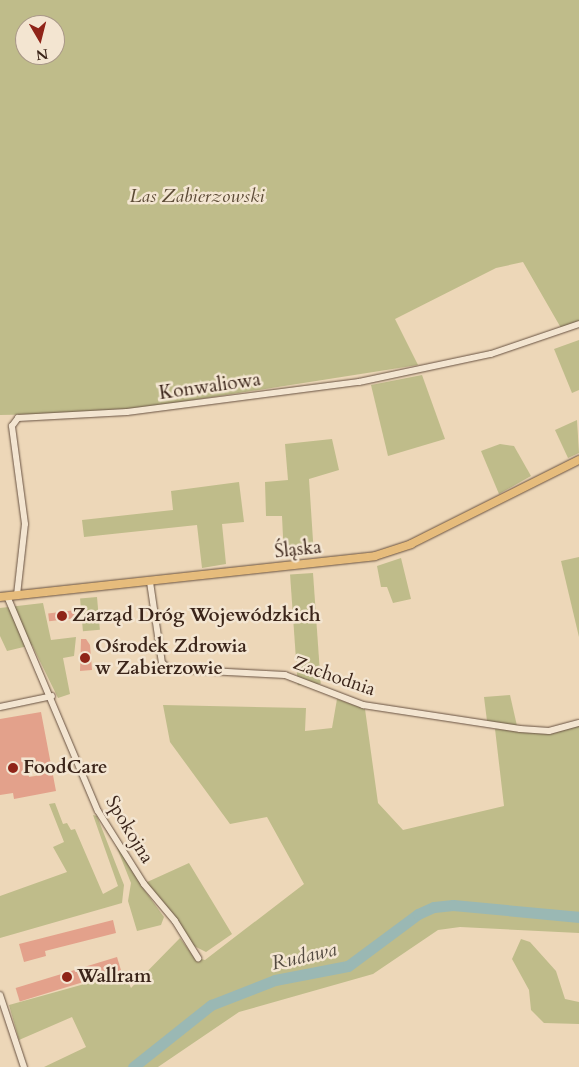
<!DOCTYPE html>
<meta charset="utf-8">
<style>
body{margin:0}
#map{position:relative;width:579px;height:1067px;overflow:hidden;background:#edd7b8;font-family:Cardo,serif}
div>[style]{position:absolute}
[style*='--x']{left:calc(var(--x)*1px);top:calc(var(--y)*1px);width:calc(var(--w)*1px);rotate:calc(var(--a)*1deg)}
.green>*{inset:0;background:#bfbc8a;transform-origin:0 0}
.river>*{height:11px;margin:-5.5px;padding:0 5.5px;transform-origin:5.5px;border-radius:5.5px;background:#9ab8b4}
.building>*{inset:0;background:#e3a18b;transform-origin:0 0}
.roads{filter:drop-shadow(0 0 1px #685242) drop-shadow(0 0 1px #685242)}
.minor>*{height:6px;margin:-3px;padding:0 3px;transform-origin:3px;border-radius:3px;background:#f3e5d1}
.major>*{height:8px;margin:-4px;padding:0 4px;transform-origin:4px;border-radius:4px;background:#e6bc7c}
.dots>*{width:14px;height:14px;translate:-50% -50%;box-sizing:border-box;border:2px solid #f3e5d1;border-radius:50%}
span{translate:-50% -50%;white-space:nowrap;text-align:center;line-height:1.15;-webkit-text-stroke:5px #f3e5d1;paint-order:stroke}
.park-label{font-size:19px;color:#5c4b36;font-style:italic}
.street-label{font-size:19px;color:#3b251a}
.poi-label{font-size:19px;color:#3b251a;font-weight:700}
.left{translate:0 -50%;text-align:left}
.water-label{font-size:20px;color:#534a40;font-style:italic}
.north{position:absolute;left:15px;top:15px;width:50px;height:50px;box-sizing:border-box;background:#f3e5d1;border:1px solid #a99888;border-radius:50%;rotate:172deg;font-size:14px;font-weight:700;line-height:20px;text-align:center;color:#3b251a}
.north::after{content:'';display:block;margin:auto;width:18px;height:22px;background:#8f2418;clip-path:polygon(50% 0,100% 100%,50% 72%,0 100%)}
</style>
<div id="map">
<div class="green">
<i style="clip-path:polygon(evenodd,0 0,579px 0,579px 323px,561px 328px,523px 262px,496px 268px,395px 319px,418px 365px,111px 413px,0 415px,0 0,25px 25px,55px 25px,55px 55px,25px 55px,25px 25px)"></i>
<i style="clip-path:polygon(579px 340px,579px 390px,572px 393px,554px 349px)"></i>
<i style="clip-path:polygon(422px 375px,445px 439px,388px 456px,371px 385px)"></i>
<i style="clip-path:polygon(577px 420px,579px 453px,568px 458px,555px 430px)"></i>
<i style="clip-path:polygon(332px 439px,339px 470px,309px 479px,314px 556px,284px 558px,282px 516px,266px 516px,265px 482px,288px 480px,285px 444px)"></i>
<i style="clip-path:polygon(500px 444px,514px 446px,531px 476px,499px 494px,481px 451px)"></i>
<i style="clip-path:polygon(239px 482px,244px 522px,222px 524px,226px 564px,202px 568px,197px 525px,84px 537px,82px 520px,173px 510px,171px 491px)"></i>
<i style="clip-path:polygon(579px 557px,579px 637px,561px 561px)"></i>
<i style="clip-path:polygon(401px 558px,411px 599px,393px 603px,387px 587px,381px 587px,377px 566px)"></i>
<i style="left:313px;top:573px;width:111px;height:23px;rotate:86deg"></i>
<i style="left:97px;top:597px;width:33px;height:17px;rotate:85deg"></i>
<i style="clip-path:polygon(43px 603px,51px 640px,76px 637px,74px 656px,63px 658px,70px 694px,58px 698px,32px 645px,7px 651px,0 636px,0 608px)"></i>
<i style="clip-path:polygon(510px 695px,517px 726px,487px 721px,484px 697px)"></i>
<i style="clip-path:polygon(337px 699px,365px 709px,378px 803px,403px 830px,504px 806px,495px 729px,551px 734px,579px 725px,579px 933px,460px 927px,438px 930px,373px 974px,239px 1012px,158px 1067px,44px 1067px,86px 1047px,72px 1017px,19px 1040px,9px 1005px,124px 973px,131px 988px,180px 938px,194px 957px,205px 960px,304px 884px,267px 817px,230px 824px,170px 742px,163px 705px,306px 708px,305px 731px,332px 728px)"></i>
<i style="clip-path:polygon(55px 803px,63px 824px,67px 823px,71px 830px,75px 829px,103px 894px,118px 886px,93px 815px,97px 816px,124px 885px,122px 903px,0 938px,0 896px,67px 872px,53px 847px,64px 842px,49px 804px)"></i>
<i style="clip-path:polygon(107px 823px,143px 888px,164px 917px,161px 925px,137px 931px,128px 901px,131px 883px)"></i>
<i style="clip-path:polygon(189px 863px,232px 934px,206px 952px,192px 945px,175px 916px,145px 883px)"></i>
<i style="clip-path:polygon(521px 939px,530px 942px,556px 971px,565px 999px,579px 1002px,579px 1024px,544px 1023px,531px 1010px,529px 990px,512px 959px)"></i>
</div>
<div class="river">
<i style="--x:133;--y:1067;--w:100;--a:-38.5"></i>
<i style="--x:211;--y:1005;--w:69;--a:-21.3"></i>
<i style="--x:275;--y:980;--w:74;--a:-10.9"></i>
<i style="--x:348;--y:966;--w:87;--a:-36.6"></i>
<i style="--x:418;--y:914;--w:17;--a:-24"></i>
<i style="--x:434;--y:907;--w:19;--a:-6"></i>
<i style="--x:453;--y:905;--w:127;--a:5.4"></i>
</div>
<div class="building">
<i style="left:76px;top:610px;width:8px;height:28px;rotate:83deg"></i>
<i style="clip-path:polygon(81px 639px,86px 639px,90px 645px,92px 670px,80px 671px)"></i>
<i style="clip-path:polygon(evenodd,41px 712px,56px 791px,14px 799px,13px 793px,0 795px,0 719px,41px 712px,38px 761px,41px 775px,29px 777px,27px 763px,38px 761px)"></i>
<i style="clip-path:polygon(113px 920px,116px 933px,45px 951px,46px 956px,24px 962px,19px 944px)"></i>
<i style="left:117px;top:957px;width:14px;height:106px;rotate:73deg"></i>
</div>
<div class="roads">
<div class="minor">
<i style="--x:150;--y:582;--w:82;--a:81.6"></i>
<i style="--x:162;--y:663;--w:10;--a:37"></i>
<i style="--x:170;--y:669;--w:115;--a:3"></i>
<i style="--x:285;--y:675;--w:84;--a:21"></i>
<i style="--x:363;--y:705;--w:159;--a:8.7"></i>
<i style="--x:520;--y:729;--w:29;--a:4"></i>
<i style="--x:549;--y:731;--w:31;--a:-15"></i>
<i style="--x:17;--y:595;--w:71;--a:-83.6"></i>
<i style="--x:25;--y:524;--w:99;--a:-97.6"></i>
<i style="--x:12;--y:426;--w:10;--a:-53"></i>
<i style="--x:18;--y:418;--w:109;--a:-3.2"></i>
<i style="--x:127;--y:412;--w:234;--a:-7.4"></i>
<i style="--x:359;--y:382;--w:135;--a:-12"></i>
<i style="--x:491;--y:354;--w:93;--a:-18.8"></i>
<i style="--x:7;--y:596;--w:233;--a:67.1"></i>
<i style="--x:98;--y:811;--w:86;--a:57.8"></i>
<i style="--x:144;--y:884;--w:48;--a:50"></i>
<i style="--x:175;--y:921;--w:44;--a:58.1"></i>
<i style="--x:0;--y:707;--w:53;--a:-11.9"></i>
<i style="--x:0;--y:995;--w:76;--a:71.6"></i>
</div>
<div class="major">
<i style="--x:0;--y:597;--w:377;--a:-6.2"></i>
<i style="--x:375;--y:556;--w:38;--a:-18"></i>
<i style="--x:411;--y:544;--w:188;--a:-26.6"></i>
</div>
</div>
<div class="dots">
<i style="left:62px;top:616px;background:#8f2418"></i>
<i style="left:85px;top:658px;background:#8f2418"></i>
<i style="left:13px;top:768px;background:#8f2418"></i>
<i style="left:67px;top:977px;background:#8f2418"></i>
</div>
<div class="park-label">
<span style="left:197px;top:197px">Las Zabierzowski</span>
</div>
<div class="street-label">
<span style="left:210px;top:387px;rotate:-8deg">Konwaliowa</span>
<span style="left:298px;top:550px;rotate:-6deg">Śląska</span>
<span style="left:334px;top:677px;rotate:19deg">Zachodnia</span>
<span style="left:129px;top:830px;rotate:59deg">Spokojna</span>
</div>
<div class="poi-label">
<span class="left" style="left:72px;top:616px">Zarząd Dróg Wojewódzkich</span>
<span class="left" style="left:95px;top:658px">Ośrodek Zdrowia<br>w Zabierzowie</span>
<span class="left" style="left:23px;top:768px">FoodCare</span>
<span class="left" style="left:77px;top:977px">Wallram</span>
</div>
<div class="water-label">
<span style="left:304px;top:956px;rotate:-13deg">Rudawa</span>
</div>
<div class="north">N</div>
</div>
